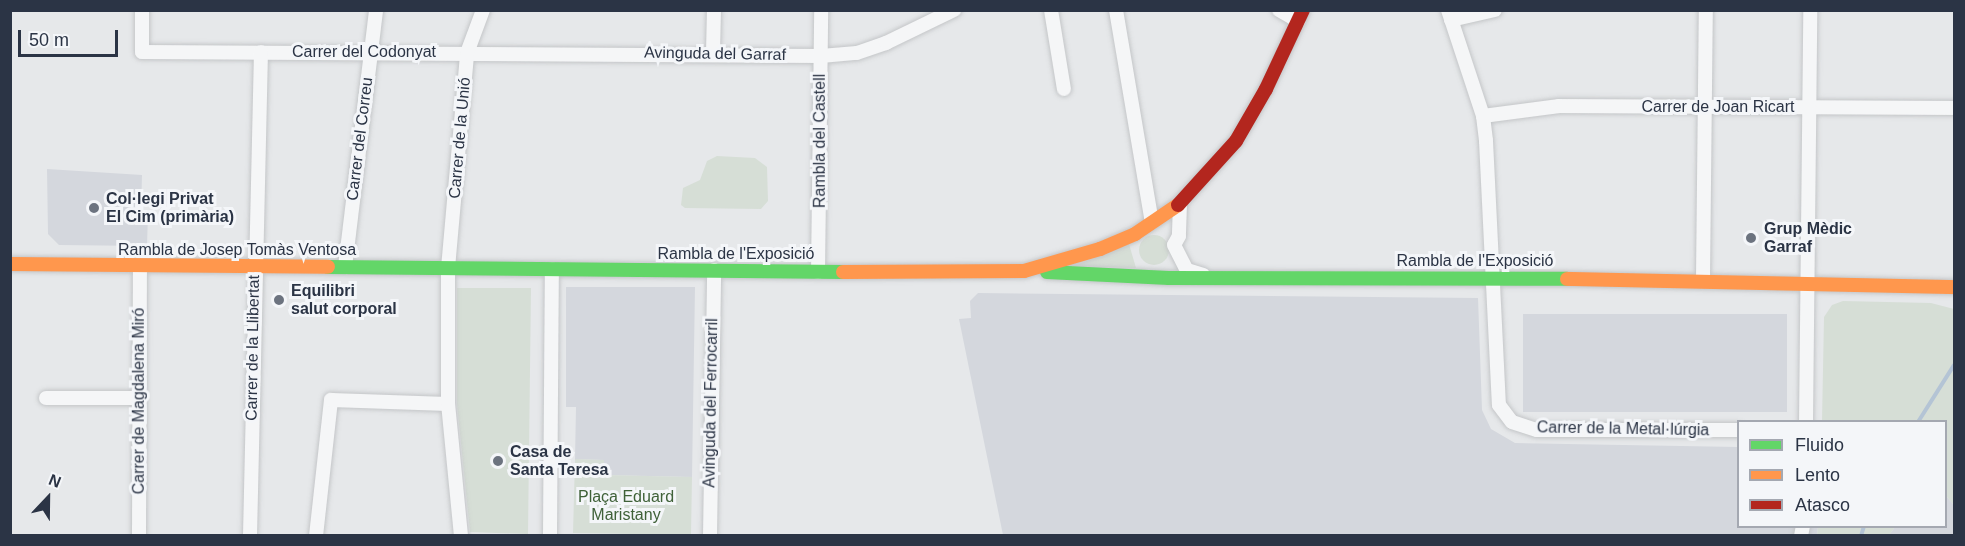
<!DOCTYPE html>
<meta charset="utf-8">
<style>
body{margin:0}
#map{position:relative;width:1965px;height:546px;overflow:hidden;background:#e6e8ea;font-family:Helvetica,sans-serif}
div>[style]{position:absolute}
[style*='--x']{left:calc(var(--x)*1px);top:calc(var(--y)*1px);width:calc(var(--w)*1px);rotate:calc(var(--a)*1deg)}
.built>*{inset:0;background:#d4d7dd;transform-origin:0 0}
.green>*{inset:0;background:#d6ded6}
.round{border-radius:50%}
.stream>*{height:4px;margin:-2px;padding:0 2px;transform-origin:2px;border-radius:2px;background:#b4c4d5}
.roads{filter:drop-shadow(0 0 2px #c4c6c8) drop-shadow(0 0 2px #c4c6c8)}
.street>*{height:14px;margin:-7px;padding:0 7px;transform-origin:7px;border-radius:7px;background:#f5f6f7}
.fast>*{height:14px;margin:-7px;padding:0 7px;transform-origin:7px;border-radius:7px;background:#63d668}
.slow>*{height:14px;margin:-7px;padding:0 7px;transform-origin:7px;border-radius:7px;background:#ff974d}
.jam>*{height:14px;margin:-7px;padding:0 7px;transform-origin:7px;border-radius:7px;background:#b3261e}
.dots>*{width:16px;height:16px;translate:-50% -50%;box-sizing:border-box;border:3px solid #f4f6f9;border-radius:50%}
span{translate:-50% -50%;white-space:nowrap;text-align:center;line-height:1.15;-webkit-text-stroke:6px #f4f6f9;paint-order:stroke}
.street-label{font-size:16px;color:#2b3445}
.poi-label{font-size:16px;color:#2b3445;font-weight:700}
.left{translate:0 -50%;text-align:left}
.park-label{font-size:16px;color:#3f6138}
.frame{position:absolute;inset:0;border:12px solid #2b3445;pointer-events:none}
.legend{position:absolute;left:1737px;top:420px;width:210px;height:108px;box-sizing:border-box;background:#f4f6f9;border:2px solid #a4a8b1;margin:0;padding:8px 10px;list-style:none;font-size:18px;color:#2b3445}
.legend li{display:flex;align-items:center;gap:12px;height:30px}
.legend b{width:30px;border:2px solid #a4a8b1}
.north{position:absolute;left:18px;top:468px;width:60px;height:60px;-webkit-text-stroke:4px #f4f6f9;paint-order:stroke;rotate:22deg;font-size:16px;font-weight:700;line-height:24px;text-align:center;color:#2b3445}
.north::after{content:'';display:block;margin:auto;width:21px;height:27px;background:#2b3445;clip-path:polygon(50% 0,100% 100%,50% 72%,0 100%)}
.scale{position:absolute;left:18px;top:30px;width:100px;height:27px;box-sizing:border-box;border:3px solid #2b3445;border-top:0;padding-left:8px;font-size:18px;line-height:21px;white-space:nowrap;color:#2b3445;-webkit-text-stroke:4px #f4f6f9;paint-order:stroke}
</style>
<div id="map">
<div class="built">
<i style="clip-path:polygon(47px 169px,142px 175px,141px 212px,148px 213px,147px 246px,59px 245px,48px 234px)"></i>
<i style="clip-path:polygon(566px 287px,695px 287px,692px 477px,604px 475px,604px 460px,575px 459px,576px 407px,566px 407px)"></i>
<i style="clip-path:polygon(978px 293px,1478px 298px,1482px 410px,1491px 429px,1515px 443px,1738px 447px,1738px 526px,1818px 527px,1817px 535px,1003px 535px,959px 319px,971px 318px,970px 301px)"></i>
<i style="left:1523px;top:314px;width:264px;height:98px"></i>
<i style="clip-path:polygon(1946px 496px,1954px 505px,1954px 535px,1889px 535px,1895px 527px,1946px 526px)"></i>
</div>
<div class="green">
<i style="clip-path:polygon(717px 156px,755px 158px,767px 167px,768px 201px,761px 209px,685px 208px,681px 205px,683px 188px,700px 180px,707px 161px)"></i>
<i class="round" style="left:1139px;top:235px;width:30px;height:30px"></i>
<i style="clip-path:polygon(1129px 244px,1136px 268px,1074px 266px)"></i>
<i style="clip-path:polygon(457px 288px,531px 288px,528px 534px,470px 532px,457px 404px)"></i>
<i style="clip-path:polygon(1843px 301px,1931px 303px,1954px 309px,1954px 505px,1946px 496px,1946px 422px,1822px 421px,1824px 317px,1832px 305px)"></i>
<i style="clip-path:polygon(575px 459px,604px 460px,604px 475px,692px 477px,691px 535px,573px 533px)"></i>
<i style="clip-path:polygon(1818px 527px,1818px 526px,1895px 527px,1889px 535px,1817px 535px)"></i>
</div>
<div class="stream">
<i style="--x:1918;--y:422;--w:67;--a:-57.7"></i>
<i style="--x:1861;--y:536;--w:10;--a:-73"></i>
</div>
<div class="roads">
<div class="street">
<i style="--x:142;--y:10;--w:42;--a:90"></i>
<i style="--x:142;--y:52;--w:679;--a:0.34"></i>
<i style="--x:821;--y:56;--w:36;--a:-5"></i>
<i style="--x:857;--y:53;--w:31;--a:-19"></i>
<i style="--x:886;--y:43;--w:76;--a:-25.9"></i>
<i style="--x:1051;--y:10;--w:80;--a:80.7"></i>
<i style="--x:1116;--y:10;--w:215;--a:80.4"></i>
<i style="--x:1279;--y:10;--w:22;--a:30"></i>
<i style="--x:1448;--y:10;--w:112;--a:71.7"></i>
<i style="--x:1483;--y:116;--w:25;--a:83"></i>
<i style="--x:1486;--y:141;--w:264;--a:87.2"></i>
<i style="--x:1499;--y:405;--w:21;--a:53"></i>
<i style="--x:1512;--y:422;--w:26;--a:18"></i>
<i style="--x:1537;--y:430;--w:201;--a:0"></i>
<i style="--x:1451;--y:20;--w:45;--a:-12.8"></i>
<i style="--x:713;--y:53;--w:43;--a:-88.7"></i>
<i style="--x:1483;--y:116;--w:77;--a:-7.5"></i>
<i style="--x:1559;--y:106;--w:395;--a:0.3"></i>
<i style="--x:1180;--y:204;--w:32;--a:92"></i>
<i style="--x:1179;--y:236;--w:10;--a:119"></i>
<i style="--x:1174;--y:245;--w:28;--a:63"></i>
<i style="--x:1187;--y:270;--w:17;--a:17"></i>
<i style="--x:345;--y:267;--w:259;--a:-83.1"></i>
<i style="--x:818;--y:272;--w:262;--a:-89.3"></i>
<i style="--x:1703;--y:279;--w:269;--a:-89.4"></i>
<i style="--x:46;--y:398;--w:92;--a:0"></i>
<i style="--x:1806;--y:422;--w:412;--a:-89.4"></i>
<i style="--x:139;--y:536;--w:270;--a:-89.8"></i>
<i style="--x:250;--y:536;--w:484;--a:-88.7"></i>
<i style="--x:316;--y:536;--w:137;--a:-83.7"></i>
<i style="--x:331;--y:400;--w:117;--a:2"></i>
<i style="--x:461;--y:536;--w:133;--a:-95.6"></i>
<i style="--x:448;--y:404;--w:136;--a:-90"></i>
<i style="--x:448;--y:268;--w:216;--a:-84.9"></i>
<i style="--x:467;--y:53;--w:46;--a:-69.6"></i>
<i style="--x:550;--y:536;--w:267;--a:-89.6"></i>
<i style="--x:710;--y:536;--w:266;--a:-89.1"></i>
<i style="--x:1801;--y:536;--w:10;--a:-79"></i>
</div>
<div class="fast">
<i style="--x:328;--y:267;--w:515;--a:0.56"></i>
<i style="--x:1047;--y:272;--w:122;--a:2.8"></i>
<i style="--x:1169;--y:278;--w:398;--a:0.1"></i>
</div>
<div class="slow">
<i style="--x:10;--y:264;--w:318;--a:0.5"></i>
<i style="--x:843;--y:272;--w:181;--a:-0.3"></i>
<i style="--x:1024;--y:271;--w:79;--a:-16.1"></i>
<i style="--x:1100;--y:249;--w:38;--a:-23"></i>
<i style="--x:1135;--y:234;--w:52;--a:-34"></i>
<i style="--x:1567;--y:279;--w:387;--a:1.2"></i>
</div>
<div class="jam">
<i style="--x:1178;--y:205;--w:86;--a:-47.8"></i>
<i style="--x:1236;--y:141;--w:60;--a:-60"></i>
<i style="--x:1266;--y:89;--w:87;--a:-64.9"></i>
</div>
</div>
<div class="dots">
<i style="left:94px;top:208px;background:#6c737f"></i>
<i style="left:1751px;top:238px;background:#6c737f"></i>
<i style="left:279px;top:300px;background:#6c737f"></i>
<i style="left:498px;top:461px;background:#6c737f"></i>
</div>
<div class="street-label">
<span style="left:364px;top:52px">Carrer del Codonyat</span>
<span style="left:715px;top:54px;rotate:1deg">Avinguda del Garraf</span>
<span style="left:1718px;top:107px">Carrer de Joan Ricart</span>
<span style="left:460px;top:138px;rotate:-85deg">Carrer de la Unió</span>
<span style="left:360px;top:139px;rotate:-83deg">Carrer del Correu</span>
<span style="left:820px;top:141px;rotate:-90deg">Rambla del Castell</span>
<span style="left:237px;top:250px">Rambla de Josep Tomàs Ventosa</span>
<span style="left:736px;top:254px">Rambla de l'Exposició</span>
<span style="left:1475px;top:261px">Rambla de l'Exposició</span>
<span style="left:253px;top:348px;rotate:-89deg">Carrer de la Llibertat</span>
<span style="left:139px;top:401px;rotate:-90deg">Carrer de Magdalena Miró</span>
<span style="left:711px;top:403px;rotate:-89deg">Avinguda del Ferrocarril</span>
<span style="left:1623px;top:429px;rotate:1deg">Carrer de la Metal·lúrgia</span>
</div>
<div class="poi-label">
<span class="left" style="left:106px;top:208px">Col·legi Privat<br>El Cim (primària)</span>
<span class="left" style="left:1764px;top:238px">Grup Mèdic<br>Garraf</span>
<span class="left" style="left:291px;top:300px">Equilibri<br>salut corporal</span>
<span class="left" style="left:510px;top:461px">Casa de<br>Santa Teresa</span>
</div>
<div class="park-label">
<span style="left:626px;top:506px">Plaça Eduard<br>Maristany</span>
</div>
<div class="frame"></div>
<ul class="legend">
<li><b style="height:8px;background:#63d668"></b>Fluido</li>
<li><b style="height:8px;background:#ff974d"></b>Lento</li>
<li><b style="height:8px;background:#b3261e"></b>Atasco</li>
</ul>
<div class="north">N</div>
<div class="scale">50 m</div>
</div>
